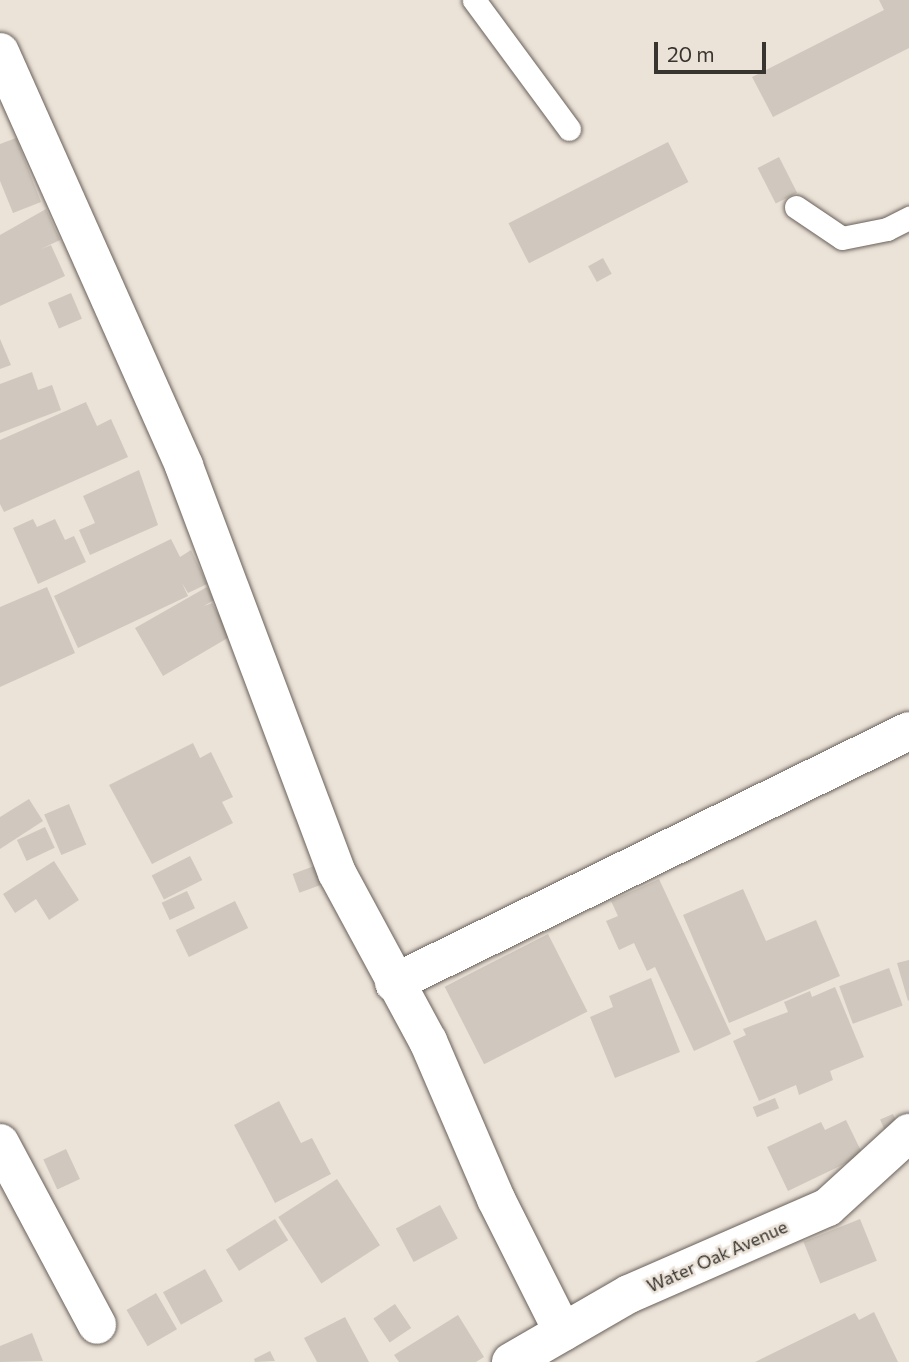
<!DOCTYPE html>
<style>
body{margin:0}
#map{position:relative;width:909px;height:1362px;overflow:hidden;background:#ebe2d8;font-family:Commissioner,sans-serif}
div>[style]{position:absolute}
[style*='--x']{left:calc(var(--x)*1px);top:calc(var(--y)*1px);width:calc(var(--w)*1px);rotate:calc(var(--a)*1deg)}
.building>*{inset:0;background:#d0c8be;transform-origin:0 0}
.roads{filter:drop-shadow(0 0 2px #696159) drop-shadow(0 0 2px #696159)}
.service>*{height:23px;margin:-11.5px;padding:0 11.5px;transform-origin:11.5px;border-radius:11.5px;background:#fff}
.minor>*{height:38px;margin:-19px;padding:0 19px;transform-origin:19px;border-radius:19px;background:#fff}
span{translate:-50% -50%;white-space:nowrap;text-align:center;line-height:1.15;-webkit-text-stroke:5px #ebe2d8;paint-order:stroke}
.street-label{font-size:18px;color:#383531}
.scale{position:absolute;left:654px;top:42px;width:112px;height:32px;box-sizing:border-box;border:4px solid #383531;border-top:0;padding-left:9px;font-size:21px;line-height:24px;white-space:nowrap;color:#383531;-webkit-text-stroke:5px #ebe2d8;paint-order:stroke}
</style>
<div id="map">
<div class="building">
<i style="clip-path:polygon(879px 0,909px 0,909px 48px,773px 117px,752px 77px,884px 10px)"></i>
<i style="clip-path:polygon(16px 138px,41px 202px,13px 213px,0 181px,0 144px)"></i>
<i style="left:668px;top:142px;width:45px;height:179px;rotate:63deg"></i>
<i style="left:779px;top:157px;width:40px;height:24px;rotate:63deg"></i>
<i style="clip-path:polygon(46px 209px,60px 240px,41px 249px,51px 245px,65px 276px,0 306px,0 235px)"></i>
<i style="left:603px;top:258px;width:18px;height:17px;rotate:61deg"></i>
<i style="left:71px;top:293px;width:28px;height:25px;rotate:67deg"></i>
<i style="clip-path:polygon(0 339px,11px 365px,0 369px)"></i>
<i style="clip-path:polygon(32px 372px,38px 390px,52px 385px,61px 410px,0 433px,0 384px)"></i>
<i style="clip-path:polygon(86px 402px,97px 426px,111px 419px,128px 457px,4px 512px,0 504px,0 440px)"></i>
<i style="clip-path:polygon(139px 470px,158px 525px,90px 555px,79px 530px,95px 523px,83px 496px)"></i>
<i style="clip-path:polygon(33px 519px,37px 527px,55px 519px,65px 540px,74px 536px,86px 562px,38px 584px,13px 528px)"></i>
<i style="clip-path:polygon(171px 539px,180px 557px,191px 550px,207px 584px,188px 593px,182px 583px,188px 596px,78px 648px,54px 596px)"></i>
<i style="clip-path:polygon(47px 587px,75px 653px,0 687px,0 607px)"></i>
<i style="clip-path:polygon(207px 587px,214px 600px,204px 606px,212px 603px,231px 636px,163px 676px,135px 628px)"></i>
<i style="clip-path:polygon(193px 743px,200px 758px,211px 752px,233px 797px,222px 802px,233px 823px,152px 864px,109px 785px)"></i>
<i style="clip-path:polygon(29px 799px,43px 821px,0 849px,0 817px)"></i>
<i style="left:69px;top:804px;width:44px;height:27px;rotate:67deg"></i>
<i style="left:45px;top:827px;width:23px;height:31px;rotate:65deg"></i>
<i style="left:190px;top:856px;width:27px;height:43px;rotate:63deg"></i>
<i style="clip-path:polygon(54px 861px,79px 900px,49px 920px,36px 899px,15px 913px,3px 894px)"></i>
<i style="left:317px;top:865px;width:20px;height:26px;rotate:70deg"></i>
<i style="clip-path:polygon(659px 879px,731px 1034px,694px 1051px,655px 967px,647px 971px,634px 943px,619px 950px,606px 921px,618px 916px,611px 901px)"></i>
<i style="clip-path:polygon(743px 889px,766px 941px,816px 920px,840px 976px,729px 1023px,683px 915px)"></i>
<i style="left:187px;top:891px;width:19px;height:28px;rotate:65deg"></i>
<i style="left:235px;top:901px;width:30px;height:66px;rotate:64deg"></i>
<i style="left:548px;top:934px;width:87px;height:116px;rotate:63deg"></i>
<i style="clip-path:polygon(909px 960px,909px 1000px,908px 1001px,897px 963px)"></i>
<i style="left:889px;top:968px;width:40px;height:53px;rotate:70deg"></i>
<i style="clip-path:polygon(651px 978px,680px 1052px,615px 1078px,590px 1017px,613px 1007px,609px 996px)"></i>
<i style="clip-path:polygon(835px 987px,864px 1057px,830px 1071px,833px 1080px,799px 1095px,796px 1085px,759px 1101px,733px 1041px,746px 1035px,743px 1029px,788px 1012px,784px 1002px,810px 991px,812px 997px)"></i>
<i style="left:775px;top:1098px;width:11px;height:24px;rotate:68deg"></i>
<i style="clip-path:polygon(279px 1101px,301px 1143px,312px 1138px,331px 1174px,275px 1203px,234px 1125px)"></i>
<i style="left:893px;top:1114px;width:13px;height:14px;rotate:67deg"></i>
<i style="clip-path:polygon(846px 1120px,863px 1155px,788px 1191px,767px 1147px,821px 1122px,825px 1130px)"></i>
<i style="left:66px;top:1149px;width:33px;height:25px;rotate:65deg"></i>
<i style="left:337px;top:1179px;width:79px;height:70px;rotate:57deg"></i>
<i style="left:440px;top:1205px;width:38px;height:50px;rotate:62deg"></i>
<i style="left:275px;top:1219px;width:25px;height:58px;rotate:58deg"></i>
<i style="left:860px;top:1219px;width:45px;height:61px;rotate:68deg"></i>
<i style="left:205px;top:1269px;width:37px;height:48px;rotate:61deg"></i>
<i style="left:156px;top:1293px;width:42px;height:34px;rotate:60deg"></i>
<i style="left:395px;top:1304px;width:29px;height:26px;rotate:56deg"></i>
<i style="clip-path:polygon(874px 1312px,898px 1362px,755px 1362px,855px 1313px,859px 1320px)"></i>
<i style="clip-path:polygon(458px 1315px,484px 1357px,476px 1362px,399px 1362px,394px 1355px)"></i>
<i style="clip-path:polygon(345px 1317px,369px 1362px,317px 1362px,304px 1338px)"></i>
<i style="clip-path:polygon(32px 1333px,43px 1361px,0 1362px,0 1346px)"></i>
<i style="clip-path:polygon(270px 1351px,275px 1361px,255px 1362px,254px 1359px)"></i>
</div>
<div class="roads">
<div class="service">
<i style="--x:474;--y:0;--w:160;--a:53.6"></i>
<i style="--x:796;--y:207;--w:55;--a:34"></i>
<i style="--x:842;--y:238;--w:46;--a:-11.3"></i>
<i style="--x:887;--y:229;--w:25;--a:-27"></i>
</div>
<div class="minor">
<i style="--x:0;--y:52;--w:453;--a:66"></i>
<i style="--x:184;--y:466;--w:435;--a:69.4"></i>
<i style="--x:337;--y:873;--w:191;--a:61.6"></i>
<i style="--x:428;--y:1041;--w:172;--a:66.7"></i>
<i style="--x:496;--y:1199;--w:149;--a:63.3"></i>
<i style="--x:394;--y:983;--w:573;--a:-26.07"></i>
<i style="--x:0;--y:1143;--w:206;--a:61.9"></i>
<i style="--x:511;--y:1362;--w:136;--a:-30"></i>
<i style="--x:629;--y:1294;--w:217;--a:-23.6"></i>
<i style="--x:828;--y:1207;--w:110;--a:-42.4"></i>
</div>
</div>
<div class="street-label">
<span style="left:717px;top:1256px;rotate:-24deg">Water Oak Avenue</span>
</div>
<div class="scale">20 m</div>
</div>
